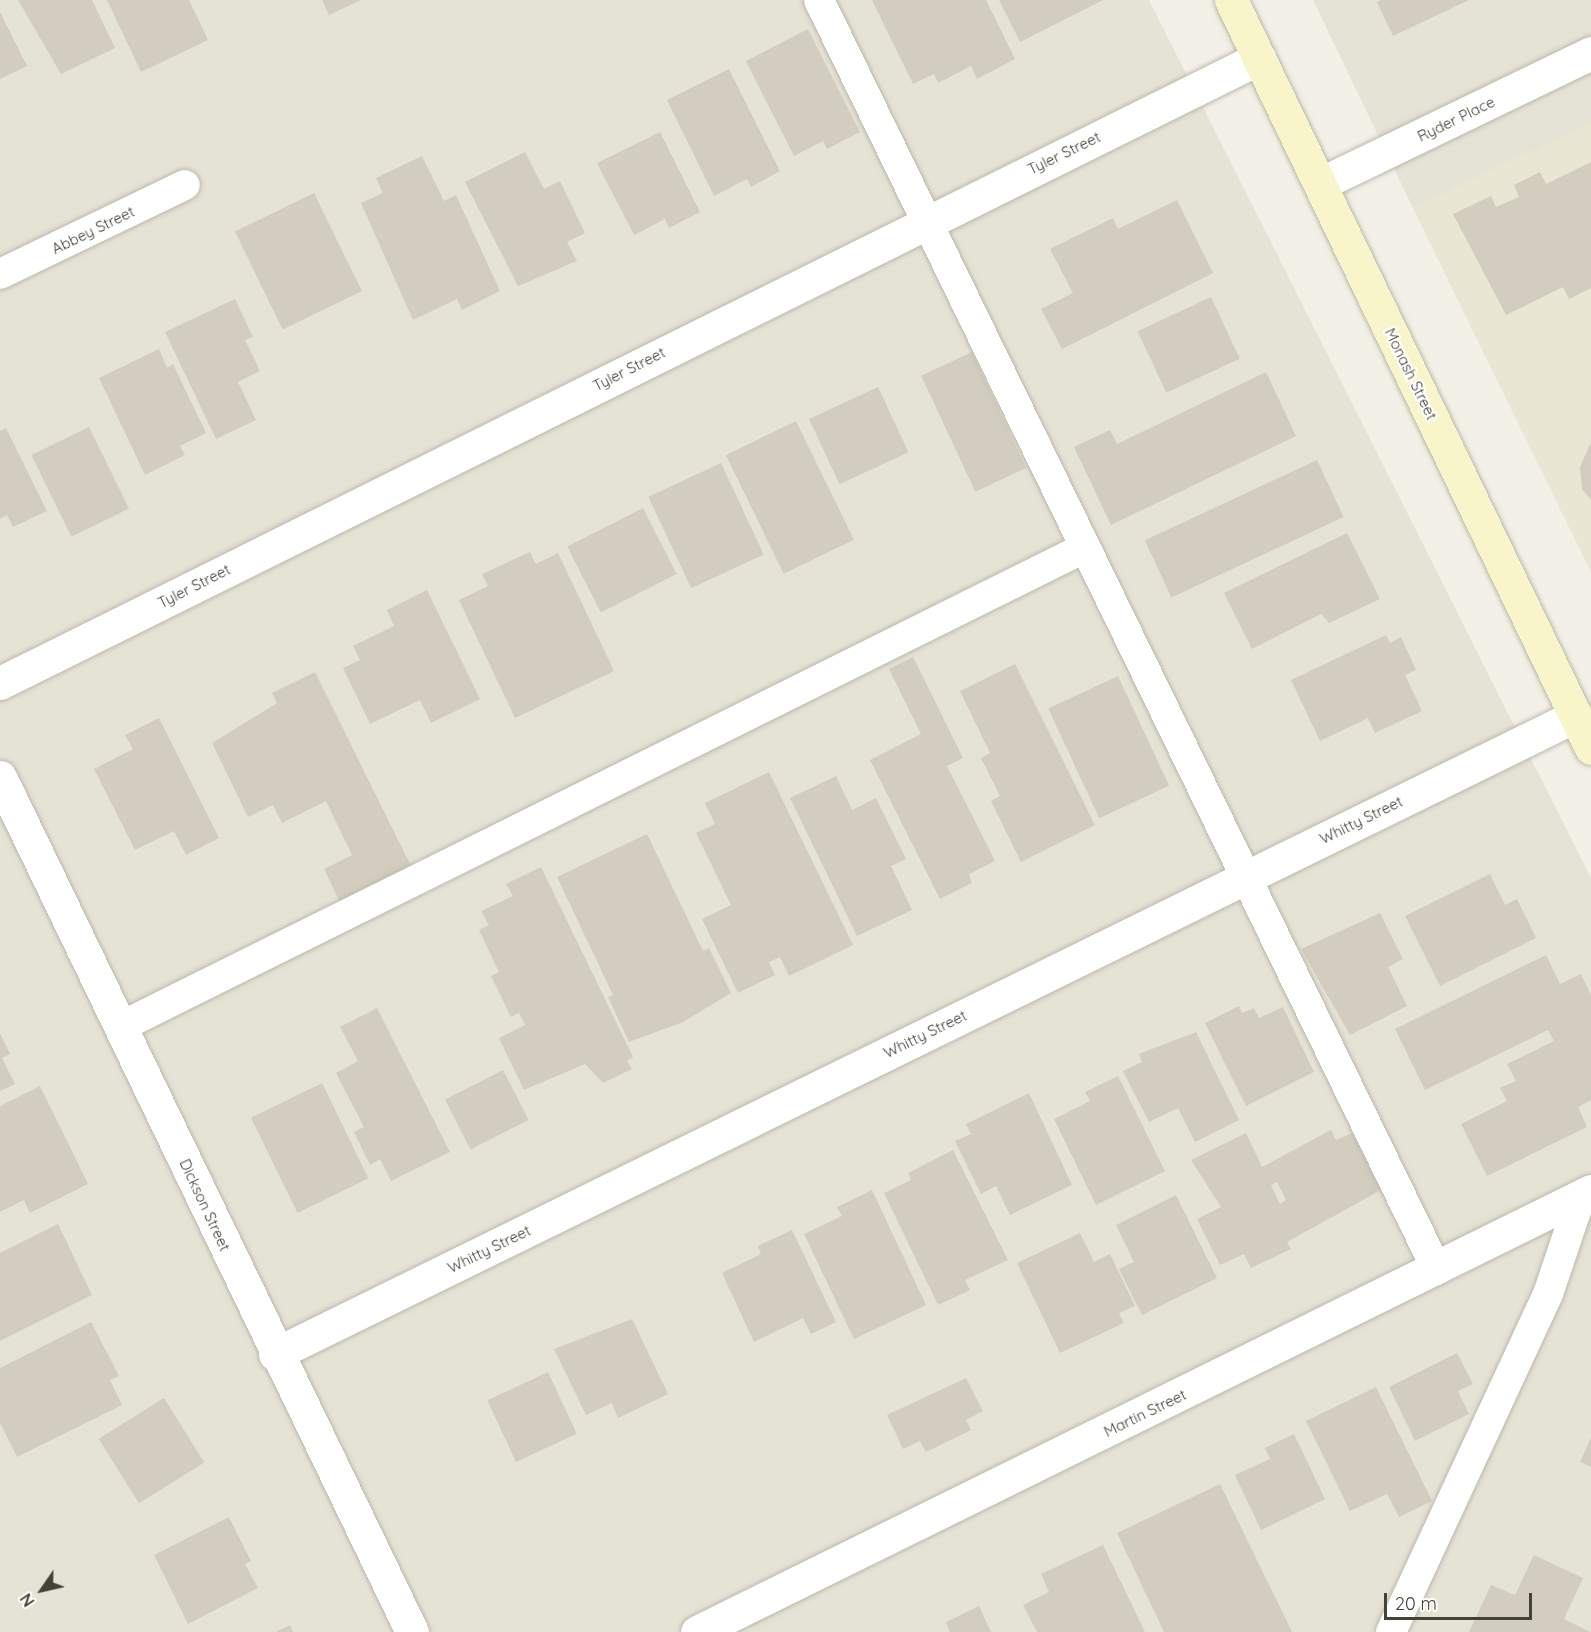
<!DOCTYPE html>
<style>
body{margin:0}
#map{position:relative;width:1591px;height:1632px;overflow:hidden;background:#f2f0e7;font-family:Quicksand,sans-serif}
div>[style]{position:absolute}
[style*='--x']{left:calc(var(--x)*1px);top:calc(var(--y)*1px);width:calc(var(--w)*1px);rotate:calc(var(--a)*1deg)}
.residential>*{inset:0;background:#e5e3d6}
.education>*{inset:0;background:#e9e7d3}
.building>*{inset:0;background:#d2cdbe;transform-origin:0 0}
.roads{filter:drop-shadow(0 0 2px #bcb9ab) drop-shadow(0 0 2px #bcb9ab)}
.lane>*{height:30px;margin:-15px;padding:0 15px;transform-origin:15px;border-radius:15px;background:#fff}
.street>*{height:33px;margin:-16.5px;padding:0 16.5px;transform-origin:16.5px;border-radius:16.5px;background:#fff}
.secondary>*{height:33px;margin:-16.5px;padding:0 16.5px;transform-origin:16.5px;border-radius:16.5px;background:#f9f5cb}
span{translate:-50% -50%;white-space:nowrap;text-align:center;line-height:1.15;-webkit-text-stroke:4.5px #fff;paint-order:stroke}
.street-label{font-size:15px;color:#444137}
.north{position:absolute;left:12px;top:1560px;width:60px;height:60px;-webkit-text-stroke:4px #fff;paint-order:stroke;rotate:236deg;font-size:16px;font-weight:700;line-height:24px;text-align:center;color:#444137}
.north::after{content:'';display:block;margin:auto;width:21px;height:27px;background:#444137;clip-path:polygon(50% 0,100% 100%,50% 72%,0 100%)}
.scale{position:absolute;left:1384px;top:1593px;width:148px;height:27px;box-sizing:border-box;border:3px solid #444137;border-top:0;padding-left:8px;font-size:18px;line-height:21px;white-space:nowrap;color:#444137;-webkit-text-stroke:4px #fff;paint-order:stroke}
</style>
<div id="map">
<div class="residential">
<i style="clip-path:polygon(0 0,1149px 0,1591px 878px,1591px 1632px,0 1632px)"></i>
<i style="clip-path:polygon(1313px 0,1591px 0,1591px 572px,1413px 208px)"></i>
</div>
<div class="education">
<i style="clip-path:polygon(1591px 123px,1591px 572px,1413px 208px)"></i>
</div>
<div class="building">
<i style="clip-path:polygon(18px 0,92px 0,115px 48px,61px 74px)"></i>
<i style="clip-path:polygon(107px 0,189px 0,208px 40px,141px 72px)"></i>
<i style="clip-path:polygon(322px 0,361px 0,329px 15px)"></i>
<i style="clip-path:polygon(872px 0,986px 0,1015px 59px,977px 79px,971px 66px,938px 83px,934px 74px,913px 84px)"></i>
<i style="clip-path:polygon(999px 0,1103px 0,1020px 42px)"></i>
<i style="clip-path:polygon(1381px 0,1469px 0,1393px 36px,1377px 2px)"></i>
<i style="clip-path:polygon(0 12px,27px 66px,0 79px)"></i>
<i style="clip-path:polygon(808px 29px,860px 132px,827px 149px,823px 141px,794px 156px,746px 61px)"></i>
<i style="clip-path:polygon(729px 69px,780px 171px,751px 187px,747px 179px,714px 196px,667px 100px)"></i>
<i style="clip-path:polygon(660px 132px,700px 212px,669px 228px,665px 219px,634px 235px,597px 163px)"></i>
<i style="clip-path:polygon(525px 152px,544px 189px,560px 181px,585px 233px,567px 242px,577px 261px,518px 286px,465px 182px)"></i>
<i style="clip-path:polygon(422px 156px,444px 201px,456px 195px,500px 291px,462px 310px,457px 299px,413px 320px,361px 203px,383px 193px,376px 178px)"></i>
<i style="clip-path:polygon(1591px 162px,1591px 288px,1569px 299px,1563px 287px,1506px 315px,1453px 214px,1491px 196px,1496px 207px,1519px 197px,1514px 185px,1540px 172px,1546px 184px)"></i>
<i style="left:314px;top:193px;width:109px;height:88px;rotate:64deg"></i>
<i style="clip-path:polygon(1177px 200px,1213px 273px,1062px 349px,1041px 309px,1073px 293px,1050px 249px,1113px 218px,1118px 229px)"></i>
<i style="left:1211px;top:297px;width:68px;height:81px;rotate:65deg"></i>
<i style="clip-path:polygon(235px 299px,253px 337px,245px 340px,260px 371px,238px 382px,256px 420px,216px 439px,165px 332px)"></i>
<i style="clip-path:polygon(159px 349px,167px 368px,173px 364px,206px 433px,180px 446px,185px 455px,145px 475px,99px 378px)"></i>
<i style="left:972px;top:352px;width:128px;height:56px;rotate:65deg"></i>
<i style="clip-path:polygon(1266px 372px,1296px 436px,1111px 525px,1074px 447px,1110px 430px,1117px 444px)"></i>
<i style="left:878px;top:387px;width:72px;height:76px;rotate:65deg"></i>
<i style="left:796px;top:421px;width:132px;height:78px;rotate:64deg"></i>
<i style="left:89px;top:427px;width:91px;height:64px;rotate:64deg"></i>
<i style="clip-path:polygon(6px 428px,47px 511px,13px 527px,7px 515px,0 519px,0 431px)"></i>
<i style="clip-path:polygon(1591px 442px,1591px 500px,1582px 489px,1580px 467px)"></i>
<i style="left:1317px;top:460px;width:63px;height:190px;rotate:65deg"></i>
<i style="left:721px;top:463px;width:101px;height:80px;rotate:65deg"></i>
<i style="left:643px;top:508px;width:74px;height:85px;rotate:63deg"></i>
<i style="clip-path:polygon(1347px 533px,1380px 599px,1329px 623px,1321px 614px,1252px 649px,1224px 593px)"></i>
<i style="clip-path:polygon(530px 552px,536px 564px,558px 553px,614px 671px,515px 718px,459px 600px,488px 586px,482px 574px)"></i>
<i style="clip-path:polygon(427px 590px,480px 699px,431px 723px,420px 700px,370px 724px,343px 668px,360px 660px,353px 646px,394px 626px,387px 610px)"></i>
<i style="clip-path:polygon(1386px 635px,1390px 643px,1401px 637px,1416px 670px,1405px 675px,1422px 711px,1375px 733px,1368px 718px,1320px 741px,1291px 680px)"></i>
<i style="clip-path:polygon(913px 657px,963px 758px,947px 766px,995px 861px,969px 874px,972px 883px,940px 899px,870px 760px,921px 734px,889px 669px)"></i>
<i style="clip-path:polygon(1015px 664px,1095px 825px,1021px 862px,991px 801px,1000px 796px,981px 758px,990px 753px,960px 691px)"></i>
<i style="clip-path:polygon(315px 672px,413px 870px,342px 906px,324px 869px,352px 855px,326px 801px,282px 823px,273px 805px,248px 817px,212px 743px,277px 703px,272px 693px)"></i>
<i style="left:1118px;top:676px;width:121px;height:77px;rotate:65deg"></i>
<i style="clip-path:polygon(159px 718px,219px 838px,186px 855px,174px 831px,135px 850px,94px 769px,133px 749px,125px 735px)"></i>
<i style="clip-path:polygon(769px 772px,853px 945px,789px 976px,780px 957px,769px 962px,775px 975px,738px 993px,702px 919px,731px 905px,696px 833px,715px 824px,705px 803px)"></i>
<i style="clip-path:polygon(836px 776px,852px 810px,876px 798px,906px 859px,891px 866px,912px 910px,857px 936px,790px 798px)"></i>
<i style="clip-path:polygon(647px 834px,703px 951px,709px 948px,731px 993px,683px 1022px,629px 1042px,608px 997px,613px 995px,557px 877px)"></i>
<i style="clip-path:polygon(541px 867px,633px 1057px,627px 1061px,632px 1069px,603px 1083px,585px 1064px,524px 1090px,499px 1038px,525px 1025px,519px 1013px,511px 1017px,491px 976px,499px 972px,479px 930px,489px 925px,481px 911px,513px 896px,506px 884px)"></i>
<i style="clip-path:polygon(1490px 874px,1505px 905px,1517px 899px,1536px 938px,1440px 986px,1405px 916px)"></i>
<i style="clip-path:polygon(1380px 913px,1403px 959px,1388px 967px,1407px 1006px,1350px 1035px,1301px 949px)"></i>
<i style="clip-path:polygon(1546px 955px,1560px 984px,1581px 974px,1591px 995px,1591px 1100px,1578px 1107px,1587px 1127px,1487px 1176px,1461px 1124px,1507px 1101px,1500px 1088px,1516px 1081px,1507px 1064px,1554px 1041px,1548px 1030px,1425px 1090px,1395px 1029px)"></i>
<i style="clip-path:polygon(1239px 1006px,1242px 1013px,1254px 1008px,1259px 1018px,1283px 1007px,1314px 1072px,1246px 1106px,1205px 1023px)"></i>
<i style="clip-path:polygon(377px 1008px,450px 1152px,391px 1181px,380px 1159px,370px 1165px,354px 1132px,364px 1127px,336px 1073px,358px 1061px,340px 1027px)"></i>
<i style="clip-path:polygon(1196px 1032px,1239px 1120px,1195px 1142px,1178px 1108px,1149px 1122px,1123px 1071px,1142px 1062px,1139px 1054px)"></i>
<i style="clip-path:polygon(0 1033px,10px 1054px,2px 1058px,15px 1084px,0 1091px)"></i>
<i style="left:503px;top:1070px;width:56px;height:65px;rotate:63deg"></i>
<i style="clip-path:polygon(1118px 1076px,1165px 1171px,1096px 1205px,1054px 1119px,1090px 1101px,1085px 1092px)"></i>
<i style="left:322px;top:1083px;width:106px;height:79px;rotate:64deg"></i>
<i style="clip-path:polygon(40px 1086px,88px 1184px,30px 1213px,24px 1200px,0 1212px,0 1106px)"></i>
<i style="clip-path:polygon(1029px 1093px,1072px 1185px,1010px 1215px,996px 1186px,981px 1194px,955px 1141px,971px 1134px,966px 1124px)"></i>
<i style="clip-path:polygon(evenodd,1331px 1130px,1336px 1140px,1352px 1133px,1381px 1190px,1287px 1242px,1291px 1249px,1251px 1268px,1244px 1254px,1220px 1265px,1197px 1219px,1221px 1207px,1191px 1160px,1246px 1133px,1262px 1167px,1331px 1130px,1277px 1182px,1286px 1200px,1280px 1204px,1271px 1185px,1277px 1182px)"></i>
<i style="clip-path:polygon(953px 1150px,1008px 1260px,965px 1280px,970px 1290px,938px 1305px,884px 1193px,911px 1180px,908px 1173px)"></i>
<i style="clip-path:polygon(872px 1190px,926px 1305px,854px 1339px,804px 1234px,842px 1216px,837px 1207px)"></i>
<i style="clip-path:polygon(1176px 1195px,1217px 1278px,1142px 1315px,1119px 1269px,1134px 1262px,1116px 1225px)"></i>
<i style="clip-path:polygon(58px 1224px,92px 1295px,0 1341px,0 1253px)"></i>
<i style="clip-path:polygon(792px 1230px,836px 1322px,811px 1334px,803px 1318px,754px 1342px,722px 1273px,761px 1254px,758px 1246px)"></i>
<i style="clip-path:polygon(1080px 1233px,1094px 1262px,1110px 1254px,1135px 1306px,1119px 1313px,1124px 1323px,1060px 1353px,1017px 1263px)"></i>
<i style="clip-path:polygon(632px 1319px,668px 1394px,618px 1418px,612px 1403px,586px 1415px,554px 1349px)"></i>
<i style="clip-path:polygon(91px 1322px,119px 1376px,110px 1380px,122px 1405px,17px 1457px,0 1423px,0 1368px)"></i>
<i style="clip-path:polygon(1457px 1353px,1473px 1384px,1458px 1391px,1469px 1414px,1415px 1441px,1389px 1387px)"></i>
<i style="left:548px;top:1372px;width:68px;height:67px;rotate:65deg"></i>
<i style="clip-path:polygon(966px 1378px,983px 1411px,966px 1420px,971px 1430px,926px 1452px,920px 1441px,903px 1449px,887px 1415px)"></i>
<i style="clip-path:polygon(1376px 1387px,1432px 1501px,1399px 1517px,1387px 1494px,1350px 1511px,1306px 1421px)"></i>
<i style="left:164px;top:1398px;width:76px;height:77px;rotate:58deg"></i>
<i style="clip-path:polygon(1294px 1434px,1325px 1499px,1261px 1530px,1235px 1475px,1270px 1459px,1265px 1448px)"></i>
<i style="clip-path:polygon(1591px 1438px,1591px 1467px,1580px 1462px)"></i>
<i style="clip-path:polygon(1220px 1484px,1292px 1632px,1164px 1632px,1117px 1533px)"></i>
<i style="clip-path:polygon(229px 1517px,251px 1561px,245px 1564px,258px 1588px,188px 1624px,154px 1555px)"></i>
<i style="clip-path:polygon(1103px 1545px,1145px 1632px,1037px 1632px,1023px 1605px,1049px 1592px,1041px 1574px)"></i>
<i style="clip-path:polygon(1534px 1555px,1583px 1578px,1564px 1619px,1590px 1632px,1469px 1632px,1491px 1585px,1515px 1595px)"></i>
<i style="clip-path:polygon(979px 1606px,991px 1632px,950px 1632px,946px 1622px)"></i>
<i style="clip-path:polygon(290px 1625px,293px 1632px,276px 1632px)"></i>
</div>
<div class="roads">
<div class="lane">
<i style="--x:819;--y:0;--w:1412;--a:64.05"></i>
<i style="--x:0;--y:274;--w:205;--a:-25.7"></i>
<i style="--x:120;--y:1027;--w:1076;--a:-26.42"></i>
<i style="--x:1391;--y:1632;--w:373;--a:-65.1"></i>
<i style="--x:1548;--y:1294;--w:103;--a:-71.4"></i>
</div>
<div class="street">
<i style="--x:1320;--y:184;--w:301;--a:-25.8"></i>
<i style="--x:0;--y:683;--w:1406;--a:-26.4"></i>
<i style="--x:0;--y:777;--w:949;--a:64.27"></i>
<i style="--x:275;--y:1354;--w:1448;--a:-26.14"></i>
<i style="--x:697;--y:1632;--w:997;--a:-26.26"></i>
</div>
<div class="secondary">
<i style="--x:1231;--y:0;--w:830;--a:64.3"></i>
</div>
</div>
<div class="street-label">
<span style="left:1456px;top:119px;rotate:-26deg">Ryder Place</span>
<span style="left:1064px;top:153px;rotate:-26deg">Tyler Street</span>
<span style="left:93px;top:230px;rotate:-26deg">Abbey Street</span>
<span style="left:629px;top:369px;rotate:-27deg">Tyler Street</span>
<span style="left:1411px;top:374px;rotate:64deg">Monash Street</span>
<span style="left:194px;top:586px;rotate:-27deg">Tyler Street</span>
<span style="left:1361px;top:820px;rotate:-26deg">Whitty Street</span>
<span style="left:925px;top:1034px;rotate:-26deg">Whitty Street</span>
<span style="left:205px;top:1205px;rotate:65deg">Dickson Street</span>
<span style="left:489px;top:1249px;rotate:-26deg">Whitty Street</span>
<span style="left:1145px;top:1413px;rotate:-26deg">Martin Street</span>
</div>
<div class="north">N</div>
<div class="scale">20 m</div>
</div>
